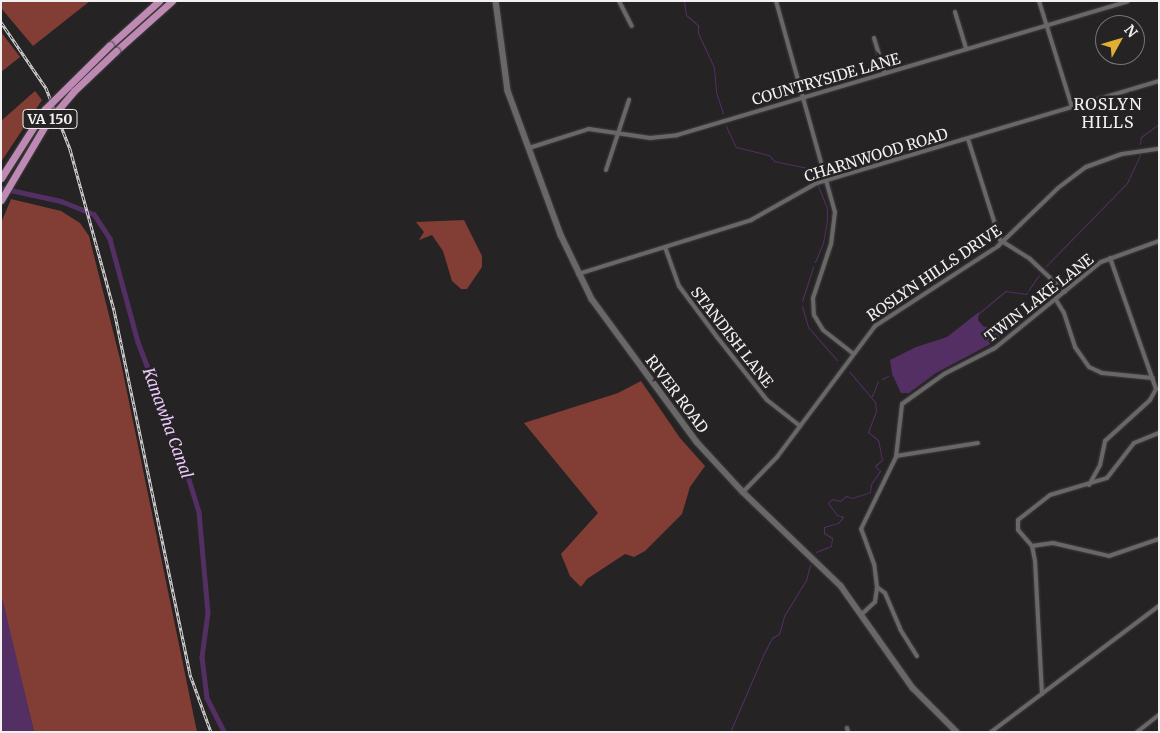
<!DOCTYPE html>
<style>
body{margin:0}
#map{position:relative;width:1160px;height:733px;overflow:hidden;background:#252324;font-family:Merriweather,serif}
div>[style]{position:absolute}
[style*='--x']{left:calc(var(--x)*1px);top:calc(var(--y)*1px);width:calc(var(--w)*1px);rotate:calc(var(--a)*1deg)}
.forest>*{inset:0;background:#823e35}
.water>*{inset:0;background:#542f64}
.stream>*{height:1px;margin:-0.5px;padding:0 0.5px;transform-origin:0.5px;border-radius:0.5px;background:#542f64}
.canal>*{height:4.5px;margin:-2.25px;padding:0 2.25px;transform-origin:2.25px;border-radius:2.25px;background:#542f64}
.roads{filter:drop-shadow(0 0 1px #403e3f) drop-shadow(0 0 1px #403e3f)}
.minor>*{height:4px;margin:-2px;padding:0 2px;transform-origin:2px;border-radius:2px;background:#6a6768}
.secondary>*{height:5.5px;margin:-2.75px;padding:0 2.75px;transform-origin:2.75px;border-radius:2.75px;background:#6a6768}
.trunk>*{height:7px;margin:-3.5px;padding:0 3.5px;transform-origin:3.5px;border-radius:3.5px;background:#be8ab4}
.rail>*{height:3px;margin-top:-1.5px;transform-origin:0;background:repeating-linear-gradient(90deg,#252324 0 4px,#d8d6d6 0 8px);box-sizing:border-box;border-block:1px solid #d8d6d6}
.bridges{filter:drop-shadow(0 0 1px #403e3f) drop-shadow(0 0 1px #403e3f)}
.trunk-bridge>*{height:7px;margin:-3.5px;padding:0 3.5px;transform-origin:3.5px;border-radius:3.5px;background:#be8ab4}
span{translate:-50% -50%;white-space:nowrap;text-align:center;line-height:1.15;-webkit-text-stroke:5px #252324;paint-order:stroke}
.shield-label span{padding:1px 4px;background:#252324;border:1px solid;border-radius:4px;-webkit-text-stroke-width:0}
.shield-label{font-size:14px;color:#f2f0f0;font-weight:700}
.street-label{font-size:15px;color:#f2f0f0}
.neighbourhood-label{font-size:16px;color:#f2f0f0;letter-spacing:1px}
.water-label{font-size:16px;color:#eccafc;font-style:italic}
.frame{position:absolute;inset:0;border:2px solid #f2f0f0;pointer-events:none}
.north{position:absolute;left:1095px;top:15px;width:50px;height:50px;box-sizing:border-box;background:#252324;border:1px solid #777576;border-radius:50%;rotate:51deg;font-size:14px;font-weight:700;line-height:20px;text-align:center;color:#f2f0f0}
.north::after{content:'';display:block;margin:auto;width:18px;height:22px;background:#e1af34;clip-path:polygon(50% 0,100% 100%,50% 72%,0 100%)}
</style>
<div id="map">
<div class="forest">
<i style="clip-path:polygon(1px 1px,90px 1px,33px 46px,1px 8px)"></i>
<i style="clip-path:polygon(1px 32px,20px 57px,1px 72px)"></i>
<i style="clip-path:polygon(35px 91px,42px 100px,1px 162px,1px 121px)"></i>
<i style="clip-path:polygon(11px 199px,61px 211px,80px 223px,89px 236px,121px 363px,197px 732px,34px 732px,1px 597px,1px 223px)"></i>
<i style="clip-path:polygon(464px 220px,482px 256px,482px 267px,467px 289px,461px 289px,452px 281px,443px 251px,432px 235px,419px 240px,424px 232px,416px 222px)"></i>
<i style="clip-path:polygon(641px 381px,680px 438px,705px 466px,690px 487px,682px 514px,645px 551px,634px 557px,625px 554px,587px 579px,581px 587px,570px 576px,561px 554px,598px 513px,524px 423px,618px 393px)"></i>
</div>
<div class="water">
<i style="clip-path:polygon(979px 312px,978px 320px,983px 326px,998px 331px,1000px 339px,936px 373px,909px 393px,901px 393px,892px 374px,890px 360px,916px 347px,947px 337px)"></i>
<i style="clip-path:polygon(1px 597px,3px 601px,34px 732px,1px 732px)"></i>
</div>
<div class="stream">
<i style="--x:684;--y:1;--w:14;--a:82"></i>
<i style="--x:686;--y:15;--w:16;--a:40"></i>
<i style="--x:698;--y:25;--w:8;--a:90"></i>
<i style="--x:698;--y:33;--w:38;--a:65"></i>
<i style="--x:714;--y:68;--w:24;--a:85"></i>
<i style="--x:716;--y:92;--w:23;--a:72"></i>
<i style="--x:726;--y:126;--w:23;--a:65"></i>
<i style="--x:736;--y:147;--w:34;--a:14"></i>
<i style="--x:769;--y:155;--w:8;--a:50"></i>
<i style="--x:774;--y:161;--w:34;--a:12"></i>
<i style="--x:807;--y:168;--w:14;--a:51"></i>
<i style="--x:1140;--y:144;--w:7;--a:-82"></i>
<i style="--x:1141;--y:137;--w:22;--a:-36"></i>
<i style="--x:815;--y:262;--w:21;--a:-67"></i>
<i style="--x:823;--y:243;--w:23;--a:-80"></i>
<i style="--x:827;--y:220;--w:12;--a:-90"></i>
<i style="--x:827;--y:208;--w:24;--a:-112"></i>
<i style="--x:1046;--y:266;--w:116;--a:-45.7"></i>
<i style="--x:1127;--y:183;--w:31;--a:-65"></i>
<i style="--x:802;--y:301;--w:36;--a:-72"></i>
<i style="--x:802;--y:306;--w:22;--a:74"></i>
<i style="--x:808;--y:327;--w:44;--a:48.7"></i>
<i style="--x:978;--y:314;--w:35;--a:-40"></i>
<i style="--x:1005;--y:291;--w:21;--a:8"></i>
<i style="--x:1026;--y:294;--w:23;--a:-56"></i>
<i style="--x:882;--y:379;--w:7;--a:-27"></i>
<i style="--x:872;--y:396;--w:16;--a:-68"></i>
<i style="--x:816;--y:552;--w:16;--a:-22"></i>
<i style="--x:831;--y:546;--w:8;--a:-83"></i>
<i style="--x:832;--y:538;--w:9;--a:-148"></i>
<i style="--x:824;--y:533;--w:6;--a:-90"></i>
<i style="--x:824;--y:527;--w:15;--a:-16"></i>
<i style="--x:838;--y:523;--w:8;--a:-50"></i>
<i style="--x:843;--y:517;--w:6;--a:-162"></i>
<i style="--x:837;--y:515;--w:15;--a:-127"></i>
<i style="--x:828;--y:503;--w:6;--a:-45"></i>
<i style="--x:832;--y:499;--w:8;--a:14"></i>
<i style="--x:840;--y:501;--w:8;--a:-40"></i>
<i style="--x:846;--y:496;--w:6;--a:18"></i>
<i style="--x:852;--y:498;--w:19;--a:-18"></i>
<i style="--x:870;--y:492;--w:8;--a:-83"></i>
<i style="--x:871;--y:484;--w:16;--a:-55"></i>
<i style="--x:880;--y:471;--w:7;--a:-135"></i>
<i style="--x:875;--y:466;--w:9;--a:-41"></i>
<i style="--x:882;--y:460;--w:20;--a:-101"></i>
<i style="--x:878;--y:440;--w:13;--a:-141"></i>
<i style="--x:868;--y:432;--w:22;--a:-69"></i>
<i style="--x:876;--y:411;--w:9;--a:-96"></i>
<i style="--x:875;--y:402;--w:40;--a:-130"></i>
<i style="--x:730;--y:732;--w:86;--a:-66.7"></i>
<i style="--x:764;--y:653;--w:17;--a:-62"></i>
<i style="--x:772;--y:638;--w:8;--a:-30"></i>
<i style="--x:779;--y:634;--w:19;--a:-74"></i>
<i style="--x:784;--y:616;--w:42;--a:-58.6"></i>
<i style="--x:806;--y:580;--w:16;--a:-75"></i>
</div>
<div class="canal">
<i style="--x:1;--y:188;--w:61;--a:12.2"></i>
<i style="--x:61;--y:201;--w:35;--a:22"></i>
<i style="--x:94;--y:214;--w:30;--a:57"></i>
<i style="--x:110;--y:239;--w:107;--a:74.8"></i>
<i style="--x:138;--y:342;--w:126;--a:69.1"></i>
<i style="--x:183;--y:460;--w:54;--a:72.9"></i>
<i style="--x:199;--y:512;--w:101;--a:84.9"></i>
<i style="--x:208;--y:613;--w:44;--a:97.8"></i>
<i style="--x:202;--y:657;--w:41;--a:83"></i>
<i style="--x:207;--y:698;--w:38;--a:63"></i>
</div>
<div class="roads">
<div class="minor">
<i style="--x:619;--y:1;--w:28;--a:63"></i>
<i style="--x:776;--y:1;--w:219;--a:74.4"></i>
<i style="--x:835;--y:212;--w:32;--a:97"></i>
<i style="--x:831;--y:244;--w:57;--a:108.4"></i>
<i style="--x:813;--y:298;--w:17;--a:87"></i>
<i style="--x:814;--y:315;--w:17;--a:59"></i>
<i style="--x:823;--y:330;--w:37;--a:38"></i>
<i style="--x:1039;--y:1;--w:111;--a:72.7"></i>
<i style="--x:955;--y:12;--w:39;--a:73"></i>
<i style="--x:874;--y:38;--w:37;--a:73"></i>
<i style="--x:968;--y:139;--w:106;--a:72.4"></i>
<i style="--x:1000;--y:240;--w:36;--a:32"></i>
<i style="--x:1030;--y:259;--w:48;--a:43.3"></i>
<i style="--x:529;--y:148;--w:63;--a:-17.6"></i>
<i style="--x:589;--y:129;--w:62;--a:8.4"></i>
<i style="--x:650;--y:138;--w:27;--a:-6"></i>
<i style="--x:677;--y:135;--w:470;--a:-16.5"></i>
<i style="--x:606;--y:170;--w:74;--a:-71.8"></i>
<i style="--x:665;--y:247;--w:41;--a:70.3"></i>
<i style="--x:679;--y:286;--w:64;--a:53.3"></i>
<i style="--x:717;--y:337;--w:80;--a:51.6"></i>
<i style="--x:767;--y:400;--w:42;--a:38.2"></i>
<i style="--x:578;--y:274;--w:181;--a:-17.3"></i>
<i style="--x:751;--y:220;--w:76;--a:-29.3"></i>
<i style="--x:817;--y:183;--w:357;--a:-16.6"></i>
<i style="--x:1056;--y:300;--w:15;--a:58"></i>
<i style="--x:1064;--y:313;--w:36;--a:72"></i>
<i style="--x:1075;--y:347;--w:24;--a:55"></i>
<i style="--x:1089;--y:367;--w:14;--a:25"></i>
<i style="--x:1102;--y:373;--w:51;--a:5.6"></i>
<i style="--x:896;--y:456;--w:83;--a:-9"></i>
<i style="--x:1089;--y:485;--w:23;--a:-61"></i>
<i style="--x:1100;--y:465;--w:25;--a:-78"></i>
<i style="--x:1105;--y:441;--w:61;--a:-42.3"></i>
<i style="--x:1150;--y:400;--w:13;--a:-61"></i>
<i style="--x:1156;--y:389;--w:139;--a:-109.3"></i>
<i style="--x:743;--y:492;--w:49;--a:-45.8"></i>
<i style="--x:777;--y:457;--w:164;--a:-53.2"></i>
<i style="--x:875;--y:326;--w:147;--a:-33"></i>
<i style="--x:998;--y:246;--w:83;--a:-44"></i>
<i style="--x:1058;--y:188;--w:35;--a:-37"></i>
<i style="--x:1086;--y:167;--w:38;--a:-20"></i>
<i style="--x:1122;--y:154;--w:37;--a:-8"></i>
<i style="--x:1032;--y:546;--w:21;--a:-8"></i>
<i style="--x:1053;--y:543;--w:57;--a:13.1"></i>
<i style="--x:1109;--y:556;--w:53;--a:-18.8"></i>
<i style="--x:877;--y:587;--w:10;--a:37"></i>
<i style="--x:885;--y:593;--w:39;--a:67"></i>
<i style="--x:900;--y:629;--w:32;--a:58"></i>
<i style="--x:863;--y:613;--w:16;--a:-43"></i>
<i style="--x:875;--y:602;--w:15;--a:-82"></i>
<i style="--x:877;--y:587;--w:23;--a:-97"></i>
<i style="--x:874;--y:564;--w:37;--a:-110"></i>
<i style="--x:861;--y:529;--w:80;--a:-64.1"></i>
<i style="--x:896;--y:457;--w:53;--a:-83.5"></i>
<i style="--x:902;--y:404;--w:52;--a:-35.5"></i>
<i style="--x:944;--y:374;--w:57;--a:-27"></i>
<i style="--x:995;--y:348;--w:136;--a:-39.1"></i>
<i style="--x:1101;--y:262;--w:62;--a:-19.9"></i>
<i style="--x:1042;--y:694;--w:133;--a:-93"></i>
<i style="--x:1035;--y:561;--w:15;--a:-101"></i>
<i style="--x:1032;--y:546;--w:21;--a:-131"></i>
<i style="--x:1018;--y:530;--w:10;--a:-90"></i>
<i style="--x:1018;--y:520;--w:41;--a:-38"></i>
<i style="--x:1050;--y:495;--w:59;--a:-16.6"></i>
<i style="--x:1107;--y:478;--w:44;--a:-52.4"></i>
<i style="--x:1134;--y:443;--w:27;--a:-22"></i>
<i style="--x:847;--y:728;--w:4;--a:76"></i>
<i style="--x:991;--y:732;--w:210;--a:-36.9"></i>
<i style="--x:1137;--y:732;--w:28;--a:-38"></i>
</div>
<div class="secondary">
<i style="--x:496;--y:1;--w:91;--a:82.4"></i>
<i style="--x:508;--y:91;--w:153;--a:69.8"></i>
<i style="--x:561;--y:235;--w:71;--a:64.2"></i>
<i style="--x:592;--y:299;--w:177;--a:53.7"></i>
<i style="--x:697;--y:442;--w:68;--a:47.4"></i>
<i style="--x:743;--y:492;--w:136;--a:43.8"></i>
<i style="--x:841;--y:586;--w:125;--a:54.8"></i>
<i style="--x:913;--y:688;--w:62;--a:45"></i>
</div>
<div class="trunk">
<i style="--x:110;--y:45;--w:66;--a:-41.9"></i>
<i style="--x:116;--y:51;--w:75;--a:-41.8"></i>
</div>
</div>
<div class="rail">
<i style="--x:1;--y:22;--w:80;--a:55.7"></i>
<i style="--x:46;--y:88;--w:66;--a:68.5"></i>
<i style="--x:70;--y:149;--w:167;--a:74.7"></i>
<i style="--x:114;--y:310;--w:375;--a:78.2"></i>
<i style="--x:191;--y:677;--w:59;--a:70"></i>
</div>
<div class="bridges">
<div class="trunk-bridge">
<i style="--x:1;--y:178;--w:82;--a:-57.5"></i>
<i style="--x:45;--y:109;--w:91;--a:-44.6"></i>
<i style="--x:1;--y:200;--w:88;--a:-59.4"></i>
<i style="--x:46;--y:124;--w:43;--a:-49.7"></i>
<i style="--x:74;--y:91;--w:58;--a:-43.6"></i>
</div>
</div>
<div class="shield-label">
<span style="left:50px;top:119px">VA 150</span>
</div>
<div class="street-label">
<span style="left:826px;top:79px;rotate:-16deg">COUNTRYSIDE LANE</span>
<span style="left:876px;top:155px;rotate:-17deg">CHARNWOOD ROAD</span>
<span style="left:934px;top:273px;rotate:-34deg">ROSLYN HILLS DRIVE</span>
<span style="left:1039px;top:298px;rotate:-38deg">TWIN LAKE LANE</span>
<span style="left:732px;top:337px;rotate:52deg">STANDISH LANE</span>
<span style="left:677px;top:394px;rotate:53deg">RIVER ROAD</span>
</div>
<div class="neighbourhood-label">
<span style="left:1108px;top:113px">ROSLYN<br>HILLS</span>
</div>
<div class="water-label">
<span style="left:168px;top:423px;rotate:70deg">Kanawha Canal</span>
</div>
<div class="frame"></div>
<div class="north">N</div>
</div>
